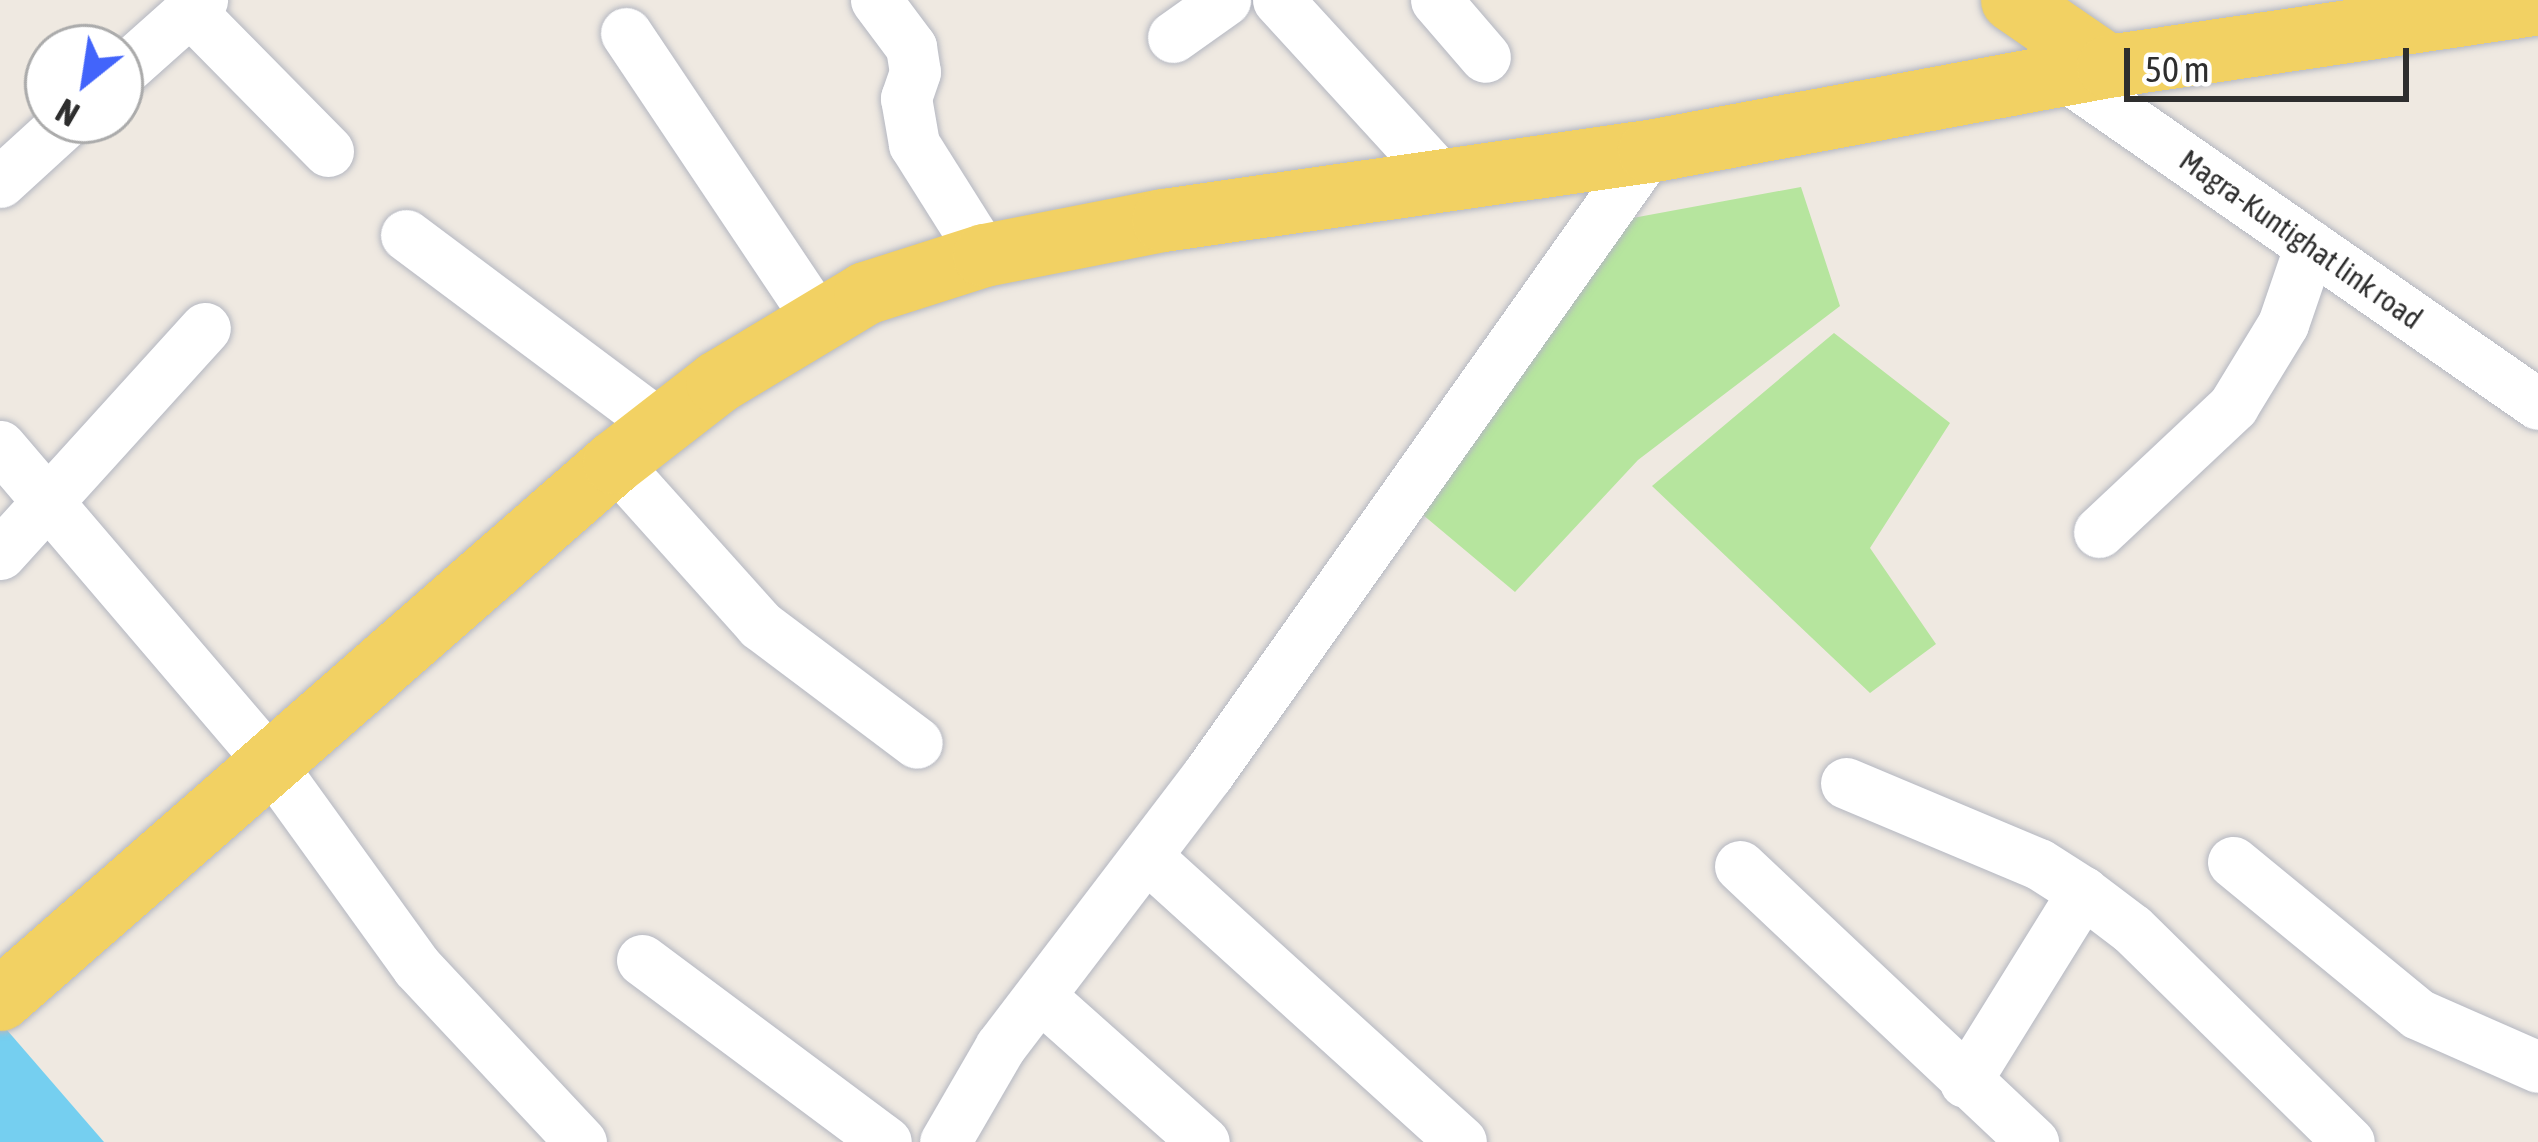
<!DOCTYPE html>
<style>
body{margin:0}
#map{position:relative;width:2538px;height:1142px;overflow:hidden;background:#efe9e1;font-family:"Asap Condensed",sans-serif}
div>[style]{position:absolute}
[style*='--x']{left:calc(var(--x)*1px);top:calc(var(--y)*1px);width:calc(var(--w)*1px);rotate:calc(var(--a)*1deg)}
.green>*{inset:0;background:#b6e59e}
.water>*{inset:0;background:#75cff0}
.roads{filter:drop-shadow(0 0 3px #b4b7c1) drop-shadow(0 0 3px #b4b7c1)}
.minor>*{height:51px;margin:-25.5px;padding:0 25.5px;transform-origin:25.5px;border-radius:25.5px;background:#fff}
.major>*{height:63px;margin:-31.5px;padding:0 31.5px;transform-origin:31.5px;border-radius:31.5px;background:#f2d163}
span{translate:-50% -50%;white-space:nowrap;text-align:center;line-height:1.15;-webkit-text-stroke:9px #fff;paint-order:stroke}
.street-label{font-size:30px;color:#2e2e2e}
.north{position:absolute;left:24px;top:24px;width:120px;height:120px;box-sizing:border-box;background:#fff;border:3px solid #ababab;border-radius:50%;rotate:210deg;font-size:33px;font-weight:700;line-height:48px;text-align:center;color:#2e2e2e}
.north::after{content:'';display:block;margin:auto;width:42px;height:54px;background:#4264fb;clip-path:polygon(50% 0,100% 100%,50% 72%,0 100%)}
.scale{position:absolute;left:2124px;top:48px;width:285px;height:54px;box-sizing:border-box;border:6px solid #2e2e2e;border-top:0;padding-left:15px;font-size:36px;line-height:42px;white-space:nowrap;color:#2e2e2e;-webkit-text-stroke:9px #fff;paint-order:stroke}
</style>
<div id="map">
<div class="green">
<i style="clip-path:polygon(1801px 187px,1840px 306px,1638px 460px,1515px 592px,1404px 499px,1611px 222px)"></i>
<i style="clip-path:polygon(1834px 333px,1950px 423px,1870px 548px,1936px 644px,1870px 693px,1652px 486px)"></i>
</div>
<div class="water">
<i style="clip-path:polygon(0 1022px,104px 1142px,0 1142px)"></i>
</div>
<div class="roads">
<div class="minor">
<i style="--x:876;--y:0;--w:59;--a:53.3"></i>
<i style="--x:911;--y:47;--w:25;--a:81"></i>
<i style="--x:915;--y:72;--w:28;--a:109"></i>
<i style="--x:906;--y:98;--w:47;--a:80.1"></i>
<i style="--x:914;--y:144;--w:131;--a:57.8"></i>
<i style="--x:1278;--y:0;--w:241;--a:47.5"></i>
<i style="--x:1436;--y:0;--w:75;--a:49.3"></i>
<i style="--x:189;--y:10;--w:198;--a:45.4"></i>
<i style="--x:626;--y:33;--w:345;--a:56.2"></i>
<i style="--x:1173;--y:37;--w:64;--a:-35.4"></i>
<i style="--x:120;--y:73;--w:110;--a:-41.7"></i>
<i style="--x:2063;--y:74;--w:578;--a:34.79"></i>
<i style="--x:0;--y:182;--w:92;--a:-42.4"></i>
<i style="--x:406;--y:235;--w:319;--a:36.8"></i>
<i style="--x:0;--y:446;--w:411;--a:49.5"></i>
<i style="--x:267;--y:759;--w:256;--a:54.2"></i>
<i style="--x:417;--y:967;--w:240;--a:46.9"></i>
<i style="--x:614;--y:462;--w:219;--a:48.1"></i>
<i style="--x:760;--y:625;--w:196;--a:36.9"></i>
<i style="--x:2099;--y:532;--w:184;--a:-43.2"></i>
<i style="--x:2233;--y:406;--w:96;--a:-58.6"></i>
<i style="--x:2283;--y:324;--w:83;--a:-71.1"></i>
<i style="--x:0;--y:554;--w:305;--a:-47.8"></i>
<i style="--x:1846;--y:783;--w:209;--a:22.8"></i>
<i style="--x:2039;--y:864;--w:52;--a:32.5"></i>
<i style="--x:2083;--y:892;--w:61;--a:37.1"></i>
<i style="--x:2132;--y:929;--w:304;--a:44.5"></i>
<i style="--x:1146;--y:856;--w:425;--a:42.2"></i>
<i style="--x:2233;--y:862;--w:239;--a:39.4"></i>
<i style="--x:2418;--y:1014;--w:131;--a:23.8"></i>
<i style="--x:1740;--y:866;--w:403;--a:43.3"></i>
<i style="--x:642;--y:960;--w:304;--a:36.7"></i>
<i style="--x:1041;--y:997;--w:218;--a:41.7"></i>
<i style="--x:1965;--y:1082;--w:224;--a:-58.2"></i>
<i style="--x:945;--y:1142;--w:110;--a:-59.9"></i>
<i style="--x:1000;--y:1047;--w:343;--a:-52.7"></i>
<i style="--x:1208;--y:774;--w:763;--a:-54.71"></i>
</div>
<div class="major">
<i style="--x:2012;--y:0;--w:116;--a:34.5"></i>
<i style="--x:0;--y:999;--w:816;--a:-41.17"></i>
<i style="--x:614;--y:462;--w:130;--a:-37.8"></i>
<i style="--x:717;--y:382;--w:173;--a:-31"></i>
<i style="--x:865;--y:293;--w:125;--a:-17.7"></i>
<i style="--x:984;--y:255;--w:182;--a:-11.1"></i>
<i style="--x:1163;--y:220;--w:491;--a:-8.1"></i>
<i style="--x:1649;--y:151;--w:467;--a:-10.5"></i>
<i style="--x:2108;--y:66;--w:435;--a:-8.3"></i>
</div>
</div>
<div class="street-label">
<span style="left:2301px;top:239px;rotate:35deg">Magra-Kuntighat link road</span>
</div>
<div class="north">N</div>
<div class="scale">50 m</div>
</div>
